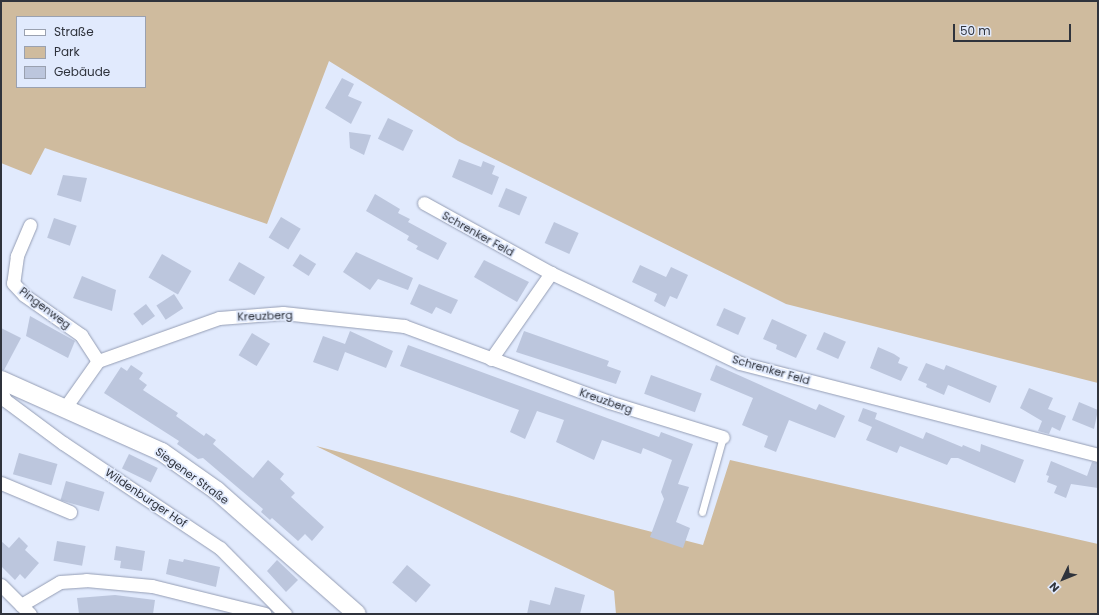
<!DOCTYPE html>
<meta charset="utf-8">
<style>
body{margin:0}
#map{position:relative;width:1099px;height:615px;overflow:hidden;background:#e1eafd;font-family:Poppins,sans-serif}
div>[style]{position:absolute}
[style*='--x']{left:calc(var(--x)*1px);top:calc(var(--y)*1px);width:calc(var(--w)*1px);rotate:calc(var(--a)*1deg)}
.green>*{inset:0;background:#cfbb9e}
.building>*{inset:0;background:#bcc6dd;transform-origin:0 0}
.roads{filter:drop-shadow(0 0 1px #949db4) drop-shadow(0 0 1px #949db4)}
.lane>*{height:7px;margin:-3.5px;padding:0 3.5px;transform-origin:3.5px;border-radius:3.5px;background:#fff}
.street>*{height:13px;margin:-6.5px;padding:0 6.5px;transform-origin:6.5px;border-radius:6.5px;background:#fff}
.secondary>*{height:18px;margin:-9px;padding:0 9px;transform-origin:9px;border-radius:9px;background:#fff}
span{translate:-50% -50%;white-space:nowrap;text-align:center;line-height:1.15;-webkit-text-stroke:3.5px #e1eafd;paint-order:stroke}
.street-label{font-size:11px;color:#2f333c}
.frame{position:absolute;inset:0;border:2px solid #2f333c;pointer-events:none}
.legend{position:absolute;left:16px;top:16px;width:130px;height:72px;box-sizing:border-box;background:#e1eafd;border:1px solid #9aa1b0;margin:0;padding:5px 7px;list-style:none;font-size:12px;color:#2f333c}
.legend li{display:flex;align-items:center;gap:8px;height:20px}
.legend b{width:20px;border:1px solid #9aa1b0}
.north{position:absolute;left:1043px;top:559px;width:40px;height:40px;-webkit-text-stroke:3px #e1eafd;paint-order:stroke;rotate:227deg;font-size:11px;font-weight:700;line-height:16px;text-align:center;color:#2f333c}
.north::after{content:'';display:block;margin:auto;width:14px;height:18px;background:#2f333c;clip-path:polygon(50% 0,100% 100%,50% 72%,0 100%)}
.scale{position:absolute;left:953px;top:24px;width:118px;height:18px;box-sizing:border-box;border:2px solid #2f333c;border-top:0;padding-left:5px;font-size:12px;line-height:14px;white-space:nowrap;color:#2f333c;-webkit-text-stroke:3px #e1eafd;paint-order:stroke}
</style>
<div id="map">
<div class="green">
<i style="clip-path:polygon(evenodd,1px 1px,1098px 1px,1098px 383px,786px 304px,458px 141px,329px 61px,267px 224px,45px 148px,31px 175px,1px 163px,1px 1px,17px 17px,145px 17px,145px 87px,17px 87px,17px 17px)"></i>
<i style="clip-path:polygon(316px 446px,703px 545px,730px 460px,1098px 544px,1098px 614px,616px 614px,614px 591px)"></i>
</div>
<div class="building">
<i style="clip-path:polygon(342px 78px,354px 84px,348px 96px,362px 102px,351px 124px,325px 108px)"></i>
<i style="left:388px;top:118px;width:28px;height:23px;rotate:26deg"></i>
<i style="clip-path:polygon(349px 132px,371px 135px,364px 155px,350px 148px)"></i>
<i style="clip-path:polygon(459px 159px,481px 167px,483px 161px,495px 166px,492px 174px,499px 177px,492px 195px,452px 177px)"></i>
<i style="clip-path:polygon(63px 175px,87px 178px,81px 202px,57px 195px)"></i>
<i style="left:506px;top:188px;width:23px;height:20px;rotate:23deg"></i>
<i style="clip-path:polygon(375px 194px,400px 209px,398px 213px,410px 219px,408px 222px,447px 243px,438px 260px,416px 249px,418px 246px,407px 240px,409px 236px,366px 211px)"></i>
<i style="left:281px;top:217px;width:23px;height:24px;rotate:31deg"></i>
<i style="left:54px;top:218px;width:24px;height:21px;rotate:19deg"></i>
<i style="left:554px;top:222px;width:27px;height:23px;rotate:24deg"></i>
<i style="clip-path:polygon(356px 252px,413px 278px,408px 290px,378px 279px,370px 290px,343px 272px)"></i>
<i style="left:162px;top:254px;width:34px;height:27px;rotate:30deg"></i>
<i style="left:300px;top:254px;width:19px;height:14px;rotate:32deg"></i>
<i style="clip-path:polygon(484px 260px,529px 282px,517px 302px,474px 277px)"></i>
<i style="left:239px;top:262px;width:30px;height:21px;rotate:30deg"></i>
<i style="clip-path:polygon(640px 265px,666px 277px,671px 267px,688px 275px,677px 299px,670px 296px,665px 307px,654px 301px,657px 294px,632px 282px)"></i>
<i style="clip-path:polygon(82px 276px,116px 290px,112px 311px,73px 298px)"></i>
<i style="clip-path:polygon(419px 284px,458px 300px,451px 314px,436px 307px,432px 314px,410px 304px)"></i>
<i style="left:174px;top:294px;width:17px;height:21px;rotate:57deg"></i>
<i style="left:146px;top:304px;width:15px;height:16px;rotate:53deg"></i>
<i style="left:724px;top:308px;width:24px;height:19px;rotate:24deg"></i>
<i style="clip-path:polygon(30px 316px,75px 341px,68px 358px,26px 336px)"></i>
<i style="clip-path:polygon(772px 319px,807px 335px,796px 358px,776px 349px,777px 345px,763px 339px)"></i>
<i style="clip-path:polygon(1px 328px,21px 338px,4px 370px,1px 370px)"></i>
<i style="clip-path:polygon(350px 331px,393px 351px,386px 368px,345px 352px,338px 371px,313px 362px,323px 336px,345px 344px)"></i>
<i style="clip-path:polygon(524px 331px,609px 361px,607px 366px,621px 371px,616px 384px,516px 352px)"></i>
<i style="left:824px;top:332px;width:24px;height:19px;rotate:24deg"></i>
<i style="left:252px;top:333px;width:21px;height:26px;rotate:31deg"></i>
<i style="clip-path:polygon(408px 345px,659px 437px,661px 432px,693px 444px,678px 484px,689px 487px,676px 522px,690px 528px,683px 548px,650px 537px,664px 499px,661px 492px,672px 460px,643px 448px,641px 454px,602px 440px,594px 460px,556px 442px,564px 420px,537px 411px,525px 439px,510px 432px,519px 410px,400px 366px)"></i>
<i style="clip-path:polygon(878px 347px,894px 354px,900px 358px,898px 363px,908px 367px,901px 381px,870px 368px)"></i>
<i style="clip-path:polygon(926px 363px,944px 370px,946px 365px,997px 386px,990px 403px,948px 385px,944px 395px,926px 387px,927px 384px,918px 380px)"></i>
<i style="clip-path:polygon(131px 365px,143px 373px,139px 379px,147px 385px,143px 390px,178px 413px,176px 416px,204px 436px,206px 433px,216px 440px,213px 444px,253px 478px,268px 460px,284px 474px,280px 479px,295px 493px,291px 497px,324px 527px,312px 541px,305px 534px,298px 541px,272px 518px,270px 520px,261px 512px,263px 509px,203px 458px,198px 459px,177px 444px,179px 441px,104px 393px,121px 367px,127px 371px)"></i>
<i style="clip-path:polygon(716px 365px,816px 410px,819px 404px,845px 416px,835px 438px,789px 420px,776px 452px,764px 447px,768px 436px,742px 425px,753px 398px,710px 380px)"></i>
<i style="left:651px;top:375px;width:54px;height:20px;rotate:20deg"></i>
<i style="clip-path:polygon(1029px 388px,1053px 398px,1048px 409px,1066px 416px,1060px 431px,1052px 427px,1049px 434px,1038px 431px,1042px 421px,1020px 408px)"></i>
<i style="clip-path:polygon(1079px 402px,1098px 410px,1094px 429px,1072px 420px)"></i>
<i style="clip-path:polygon(863px 408px,877px 413px,875px 419px,923px 439px,926px 432px,962px 447px,963px 445px,980px 452px,981px 444px,1024px 460px,1015px 483px,958px 458px,951px 458px,947px 465px,900px 446px,897px 453px,866px 440px,872px 427px,858px 421px)"></i>
<i style="left:19px;top:453px;width:40px;height:22px;rotate:16deg"></i>
<i style="left:129px;top:454px;width:32px;height:16px;rotate:26deg"></i>
<i style="clip-path:polygon(1051px 461px,1087px 476px,1092px 462px,1098px 463px,1098px 488px,1071px 484px,1066px 498px,1054px 493px,1057px 486px,1047px 482px,1049px 476px,1046px 475px)"></i>
<i style="left:66px;top:481px;width:40px;height:20px;rotate:16deg"></i>
<i style="clip-path:polygon(19px 537px,28px 546px,25px 550px,39px 563px,25px 579px,20px 574px,15px 580px,1px 566px,1px 541px,9px 548px)"></i>
<i style="left:57px;top:541px;width:29px;height:20px;rotate:10deg"></i>
<i style="clip-path:polygon(116px 546px,145px 551px,142px 571px,120px 568px,121px 561px,114px 560px)"></i>
<i style="clip-path:polygon(169px 559px,183px 562px,184px 559px,220px 567px,216px 587px,166px 574px)"></i>
<i style="clip-path:polygon(277px 560px,298px 580px,286px 592px,267px 571px)"></i>
<i style="left:407px;top:565px;width:31px;height:23px;rotate:40deg"></i>
<i style="clip-path:polygon(555px 587px,585px 595px,580px 614px,527px 614px,530px 600px,550px 605px)"></i>
<i style="clip-path:polygon(115px 595px,155px 600px,153px 614px,79px 614px,77px 598px)"></i>
</div>
<div class="roads">
<div class="lane">
<i style="--x:702;--y:512;--w:78;--a:-74.4"></i>
</div>
<div class="street">
<i style="--x:424;--y:203;--w:145;--a:28.9"></i>
<i style="--x:551;--y:273;--w:209;--a:25.5"></i>
<i style="--x:740;--y:363;--w:370;--a:14.4"></i>
<i style="--x:30;--y:225;--w:34;--a:113"></i>
<i style="--x:17;--y:256;--w:27;--a:98"></i>
<i style="--x:13;--y:283;--w:16;--a:47"></i>
<i style="--x:24;--y:295;--w:70;--a:35.1"></i>
<i style="--x:81;--y:335;--w:31;--a:57"></i>
<i style="--x:491;--y:359;--w:105;--a:-55.1"></i>
<i style="--x:1;--y:391;--w:10;--a:66"></i>
<i style="--x:5;--y:400;--w:72;--a:36.6"></i>
<i style="--x:63;--y:443;--w:189;--a:33.8"></i>
<i style="--x:220;--y:548;--w:93;--a:45.4"></i>
<i style="--x:64;--y:409;--w:59;--a:-54.7"></i>
<i style="--x:98;--y:361;--w:128;--a:-19.6"></i>
<i style="--x:219;--y:318;--w:64;--a:-4.5"></i>
<i style="--x:283;--y:313;--w:122;--a:6.1"></i>
<i style="--x:404;--y:326;--w:219;--a:20.3"></i>
<i style="--x:609;--y:402;--w:119;--a:17.1"></i>
<i style="--x:1;--y:483;--w:75;--a:22.8"></i>
<i style="--x:1;--y:585;--w:41;--a:45"></i>
<i style="--x:21;--y:605;--w:45;--a:-30.5"></i>
<i style="--x:60;--y:582;--w:26;--a:-4"></i>
<i style="--x:86;--y:580;--w:66;--a:5.2"></i>
<i style="--x:152;--y:586;--w:116;--a:13.9"></i>
</div>
<div class="secondary">
<i style="--x:1;--y:380;--w:176;--a:24.1"></i>
<i style="--x:162;--y:452;--w:67;--a:35.3"></i>
<i style="--x:217;--y:491;--w:186;--a:41.3"></i>
</div>
</div>
<div class="street-label">
<span style="left:478px;top:234px;rotate:29deg">Schrenker Feld</span>
<span style="left:45px;top:308px;rotate:37deg">Pingenweg</span>
<span style="left:265px;top:316px;rotate:-2deg">Kreuzberg</span>
<span style="left:771px;top:370px;rotate:16deg">Schrenker Feld</span>
<span style="left:606px;top:401px;rotate:19deg">Kreuzberg</span>
<span style="left:192px;top:476px;rotate:36deg">Siegener Straße</span>
<span style="left:146px;top:498px;rotate:34deg">Wildenburger Hof</span>
</div>
<div class="frame"></div>
<ul class="legend">
<li><b style="height:5px;background:#fff"></b>Straße</li>
<li><b style="height:11px;background:#cfbb9e"></b>Park</li>
<li><b style="height:11px;background:#bcc6dd"></b>Gebäude</li>
</ul>
<div class="north">N</div>
<div class="scale">50 m</div>
</div>
